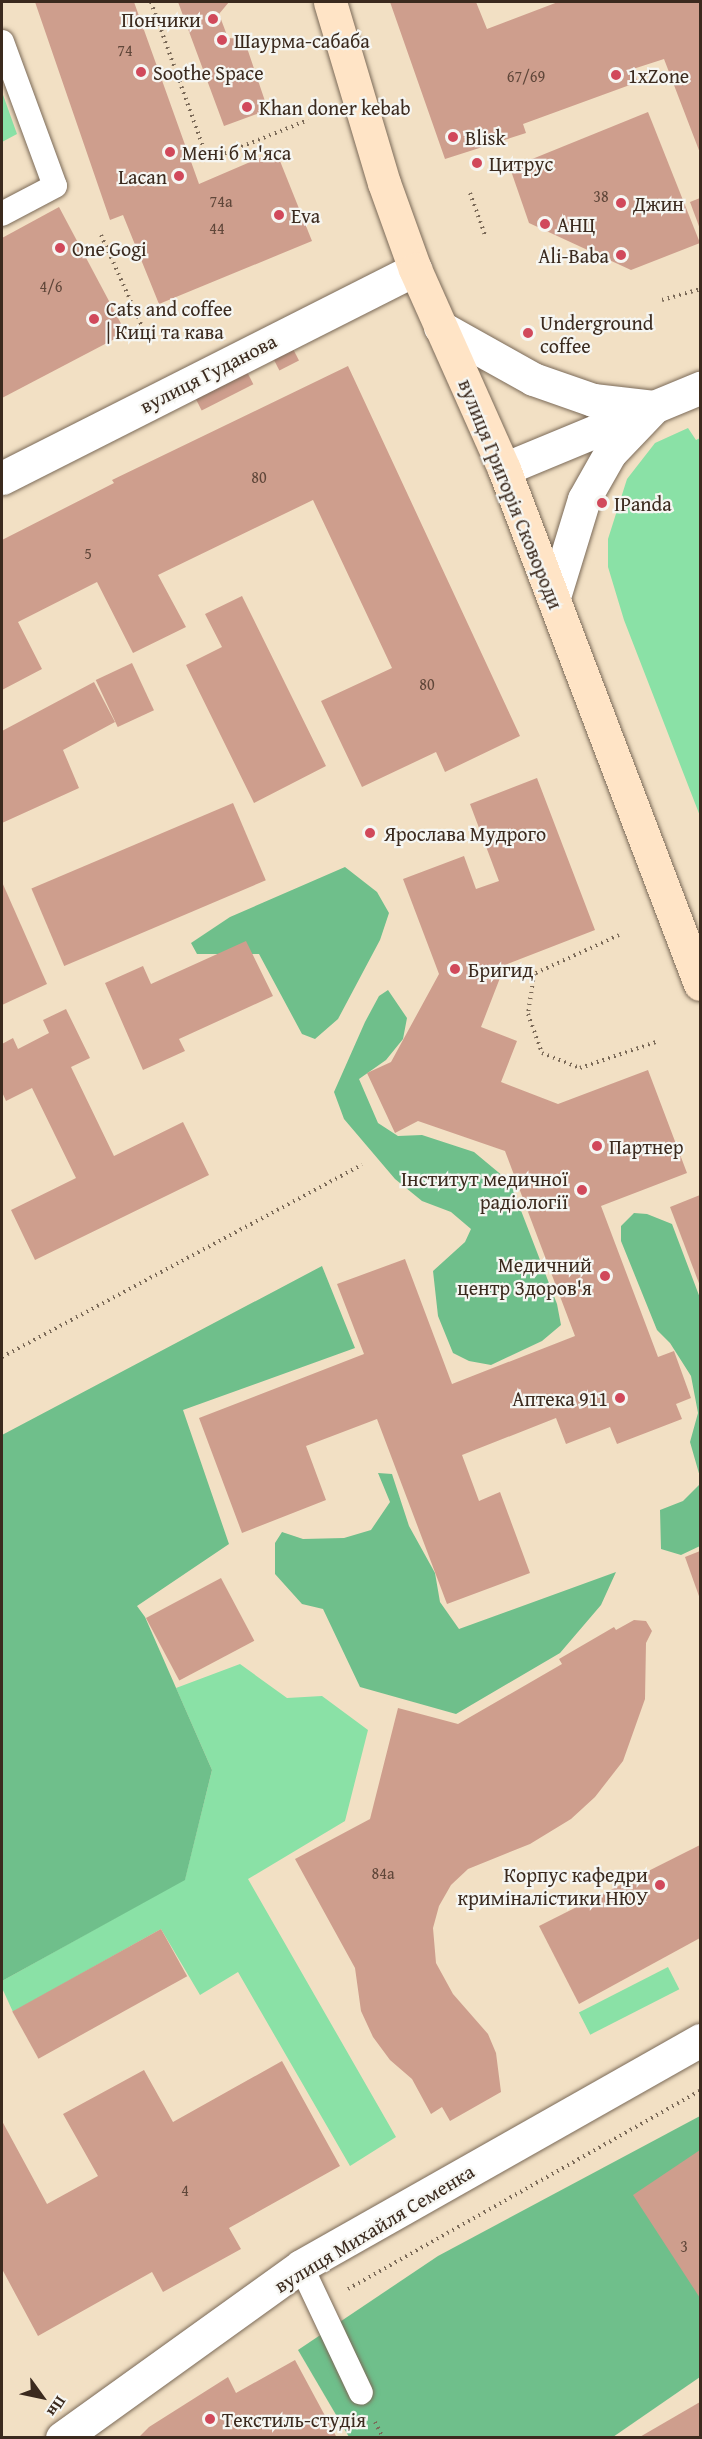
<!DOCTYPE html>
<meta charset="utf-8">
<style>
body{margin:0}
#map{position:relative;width:702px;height:2439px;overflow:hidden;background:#f2e0c4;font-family:"Gentium Book Plus",serif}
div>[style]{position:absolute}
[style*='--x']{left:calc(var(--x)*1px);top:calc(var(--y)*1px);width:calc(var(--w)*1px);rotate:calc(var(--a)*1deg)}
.green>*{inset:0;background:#8ae1a6;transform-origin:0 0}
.forest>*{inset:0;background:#6fbf8b}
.building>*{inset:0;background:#ce9e8d;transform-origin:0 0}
.path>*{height:4px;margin-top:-2px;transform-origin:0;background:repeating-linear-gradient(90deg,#7b6a58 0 1.5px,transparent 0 6px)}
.roads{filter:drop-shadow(0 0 2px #7b6a58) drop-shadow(0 0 2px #7b6a58)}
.service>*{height:24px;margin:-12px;padding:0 12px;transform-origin:12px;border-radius:12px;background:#fff}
.minor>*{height:33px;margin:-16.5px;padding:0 16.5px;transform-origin:16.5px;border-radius:16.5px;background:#fff}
.tertiary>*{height:33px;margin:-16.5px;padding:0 16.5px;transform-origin:16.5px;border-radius:16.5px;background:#fff}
.secondary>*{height:33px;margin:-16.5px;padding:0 16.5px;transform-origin:16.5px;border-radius:16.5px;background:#ffe4c6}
.dots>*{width:16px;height:16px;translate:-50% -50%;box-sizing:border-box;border:3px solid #f6f6f2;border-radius:50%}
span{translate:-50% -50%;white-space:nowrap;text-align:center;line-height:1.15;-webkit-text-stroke:4.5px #f6f6f2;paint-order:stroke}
.number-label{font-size:16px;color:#60473a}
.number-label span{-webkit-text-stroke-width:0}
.poi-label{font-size:20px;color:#3b2a1e}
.right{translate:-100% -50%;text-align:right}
.left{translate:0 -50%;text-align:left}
.street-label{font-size:20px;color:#3b2a1e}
.frame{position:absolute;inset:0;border:3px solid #3b2a1e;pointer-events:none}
.north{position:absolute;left:12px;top:2367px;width:60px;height:60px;-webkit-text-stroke:4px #f6f6f2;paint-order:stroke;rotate:123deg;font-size:16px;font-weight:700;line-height:24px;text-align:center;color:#3b2a1e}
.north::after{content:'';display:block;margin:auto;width:21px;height:27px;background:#3b2a1e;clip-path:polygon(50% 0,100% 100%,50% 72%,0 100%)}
</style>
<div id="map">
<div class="green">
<i style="clip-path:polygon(2px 92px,17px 134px,2px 142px)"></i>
<i style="clip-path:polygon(688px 428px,696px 440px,700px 438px,700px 816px,624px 620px,608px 567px,608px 539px,627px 479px,655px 443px)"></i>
<i style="clip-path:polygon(240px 1664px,287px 1698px,322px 1696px,368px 1730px,345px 1821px,248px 1879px,396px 2137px,350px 2166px,238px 1972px,200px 1995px,161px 1929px,13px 2012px,2px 1988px,2px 1981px,185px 1879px,212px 1770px,176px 1688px)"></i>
<i style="left:668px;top:1967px;width:25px;height:100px;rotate:63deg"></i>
</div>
<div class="forest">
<i style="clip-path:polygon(345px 867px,377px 892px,389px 913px,380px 940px,338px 1019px,315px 1039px,302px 1034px,259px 954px,197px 954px,191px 943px,230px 917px)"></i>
<i style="clip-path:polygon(388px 990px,407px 1018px,403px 1039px,386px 1060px,359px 1079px,378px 1123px,398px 1136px,422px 1135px,474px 1152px,510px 1182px,557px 1304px,561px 1325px,542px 1341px,491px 1365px,469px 1361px,453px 1353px,438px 1316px,433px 1271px,465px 1242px,471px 1229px,451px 1212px,422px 1201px,395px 1179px,344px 1119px,334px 1092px,365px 1022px,379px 996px)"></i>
<i style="clip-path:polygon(634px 1213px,647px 1214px,672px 1224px,700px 1298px,700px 1477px,690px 1442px,698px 1413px,691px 1376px,670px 1343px,657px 1330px,621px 1241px,621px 1226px)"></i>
<i style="clip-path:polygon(322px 1266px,355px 1348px,183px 1410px,229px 1544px,137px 1606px,145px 1617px,212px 1770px,185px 1880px,2px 1981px,2px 1435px)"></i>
<i style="clip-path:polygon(378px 1473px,392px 1474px,409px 1526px,435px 1573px,440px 1602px,459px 1629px,616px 1572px,601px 1605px,560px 1653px,456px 1714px,360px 1687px,323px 1609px,302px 1604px,275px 1574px,275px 1543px,282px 1532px,303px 1539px,344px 1538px,371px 1530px,390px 1502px)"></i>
<i style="clip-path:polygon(700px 1484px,700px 1546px,681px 1555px,661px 1549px,660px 1510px,683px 1501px)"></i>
<i style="clip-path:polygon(700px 2116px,700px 2377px,613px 2437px,349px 2437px,298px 2350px,438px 2256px)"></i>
</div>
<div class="building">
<i style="clip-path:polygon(35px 2px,134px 2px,199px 184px,276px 151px,312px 241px,159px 304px,123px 215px,110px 220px)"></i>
<i style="clip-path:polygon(178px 2px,229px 2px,219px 14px,228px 38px,244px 39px,268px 110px,224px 126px)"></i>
<i style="clip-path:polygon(390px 2px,476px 2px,487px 29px,558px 2px,700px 2px,700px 153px,664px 59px,633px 69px,638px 82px,523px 124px,526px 133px,445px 159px)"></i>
<i style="clip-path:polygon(648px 112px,700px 243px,631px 270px,529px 223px,510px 168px)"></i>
<i style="clip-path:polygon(700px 198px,700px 229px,690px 202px)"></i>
<i style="clip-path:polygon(59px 207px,126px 333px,2px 398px,2px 238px)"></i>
<i style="left:289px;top:341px;width:22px;height:22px;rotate:63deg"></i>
<i style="left:242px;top:362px;width:25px;height:58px;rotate:63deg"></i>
<i style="clip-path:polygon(348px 366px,520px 736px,445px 772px,436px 752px,362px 787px,321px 701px,392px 668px,313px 500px,158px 575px,186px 627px,133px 653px,97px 582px,18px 622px,42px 669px,2px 690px,2px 540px,114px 483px,112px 480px)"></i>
<i style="clip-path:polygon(242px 596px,326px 766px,254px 803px,186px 665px,222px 647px,205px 614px)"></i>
<i style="left:132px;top:663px;width:52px;height:40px;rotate:65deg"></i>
<i style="clip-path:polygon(94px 682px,115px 722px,63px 750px,79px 788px,2px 823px,2px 731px)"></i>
<i style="clip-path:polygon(537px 778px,595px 930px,505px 965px,481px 1027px,517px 1041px,501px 1082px,558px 1104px,648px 1070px,687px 1173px,601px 1206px,658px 1357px,674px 1351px,691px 1398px,676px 1404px,682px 1419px,617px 1444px,610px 1427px,566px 1444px,556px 1418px,462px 1455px,479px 1501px,500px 1492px,530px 1573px,447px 1604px,377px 1419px,306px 1446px,326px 1500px,242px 1533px,199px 1418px,364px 1354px,337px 1284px,405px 1259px,452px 1384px,575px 1336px,505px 1151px,418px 1121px,395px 1133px,367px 1073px,391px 1062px,439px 974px,403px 879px,464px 856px,476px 889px,499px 881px,470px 804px)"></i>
<i style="left:233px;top:803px;width:84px;height:219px;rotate:67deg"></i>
<i style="clip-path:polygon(2px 882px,47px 984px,2px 1005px)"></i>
<i style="clip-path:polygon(246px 941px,273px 996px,179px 1039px,185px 1051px,143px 1070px,105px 983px,143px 966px,151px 984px)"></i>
<i style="clip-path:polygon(66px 1009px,90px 1058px,71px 1067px,114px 1156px,183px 1122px,209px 1175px,35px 1260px,11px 1210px,76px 1178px,32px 1088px,6px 1101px,2px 1092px,2px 1044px,13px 1038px,18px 1049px,49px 1033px,43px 1020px)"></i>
<i style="clip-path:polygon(700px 1195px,700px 1286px,670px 1207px)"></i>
<i style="clip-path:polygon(700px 1551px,700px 1599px,685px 1557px)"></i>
<i style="left:221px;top:1578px;width:71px;height:85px;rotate:62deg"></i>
<i style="clip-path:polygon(634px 1620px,646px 1621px,652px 1631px,646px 1643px,645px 1699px,623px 1761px,595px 1797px,571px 1819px,530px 1844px,468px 1869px,451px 1885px,439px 1906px,433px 1928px,436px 1963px,453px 1994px,488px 2034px,496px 2053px,501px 2092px,450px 2121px,442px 2107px,431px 2114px,412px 2079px,390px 2060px,373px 2037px,361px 2011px,355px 1968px,295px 1859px,370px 1819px,398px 1708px,458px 1724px,562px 1664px,559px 1659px,614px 1627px,616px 1630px)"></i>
<i style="clip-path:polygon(700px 1845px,700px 1938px,579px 2004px,539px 1926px)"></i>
<i style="left:161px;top:1929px;width:54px;height:170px;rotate:61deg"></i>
<i style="clip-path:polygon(282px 2061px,340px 2166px,229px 2228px,241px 2249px,163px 2292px,152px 2272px,38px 2336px,2px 2269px,2px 2121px,47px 2204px,98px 2176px,63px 2114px,144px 2070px,173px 2122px)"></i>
<i style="clip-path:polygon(700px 2150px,700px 2298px,633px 2195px)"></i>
<i style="clip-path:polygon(295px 2360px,337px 2438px,138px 2438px,149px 2427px,228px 2377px,236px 2393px)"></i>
<i style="clip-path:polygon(700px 2402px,700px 2438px,638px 2438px)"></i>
</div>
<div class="path">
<i style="--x:151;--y:2;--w:168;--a:70.2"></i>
<i style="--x:208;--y:160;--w:108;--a:-21.8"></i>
<i style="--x:470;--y:193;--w:45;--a:70.3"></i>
<i style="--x:101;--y:235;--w:117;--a:65.8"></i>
<i style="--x:662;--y:300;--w:40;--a:-16"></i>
<i style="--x:619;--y:935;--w:94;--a:155.4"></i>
<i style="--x:534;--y:974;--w:40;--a:98.5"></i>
<i style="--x:528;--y:1014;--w:41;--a:70.3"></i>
<i style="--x:542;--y:1053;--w:41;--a:21.5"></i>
<i style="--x:580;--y:1068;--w:83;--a:-18.9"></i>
<i style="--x:2;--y:1357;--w:408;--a:-28.1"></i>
<i style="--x:348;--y:2289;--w:404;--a:-29.4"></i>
<i style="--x:375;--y:2422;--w:18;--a:63"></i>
</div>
<div class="roads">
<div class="service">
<i style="--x:2;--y:42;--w:153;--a:69.8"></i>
<i style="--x:55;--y:186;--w:60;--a:152.2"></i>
<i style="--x:301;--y:2266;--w:140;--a:64.7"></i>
</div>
<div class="minor">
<i style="--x:2;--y:478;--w:463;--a:-26.8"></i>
<i style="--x:62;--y:2438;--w:294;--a:-35.7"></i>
<i style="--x:301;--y:2266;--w:459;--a:-29.5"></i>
</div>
<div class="tertiary">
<i style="--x:440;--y:327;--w:107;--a:29.2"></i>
<i style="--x:533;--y:379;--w:64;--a:19.3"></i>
<i style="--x:593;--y:400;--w:61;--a:6.5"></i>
<i style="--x:504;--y:469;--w:212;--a:-22.5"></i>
<i style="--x:554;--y:597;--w:102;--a:-73"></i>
<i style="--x:584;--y:499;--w:53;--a:-60.5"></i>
<i style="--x:610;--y:453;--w:64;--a:-46.3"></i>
</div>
<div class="secondary">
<i style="--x:330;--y:2;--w:189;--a:73.4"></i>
<i style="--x:384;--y:183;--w:91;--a:70.2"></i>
<i style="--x:415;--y:269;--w:219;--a:66"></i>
<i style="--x:504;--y:469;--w:551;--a:69.16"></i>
</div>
</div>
<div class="dots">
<i style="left:213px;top:19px;background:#d1495b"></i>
<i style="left:222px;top:40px;background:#d1495b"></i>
<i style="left:141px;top:72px;background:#d1495b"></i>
<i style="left:616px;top:75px;background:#d1495b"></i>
<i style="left:247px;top:107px;background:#d1495b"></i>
<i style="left:453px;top:137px;background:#d1495b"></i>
<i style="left:170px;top:152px;background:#d1495b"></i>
<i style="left:477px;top:163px;background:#d1495b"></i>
<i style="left:179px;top:176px;background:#d1495b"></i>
<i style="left:621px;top:203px;background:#d1495b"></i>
<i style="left:279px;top:215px;background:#d1495b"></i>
<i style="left:545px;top:224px;background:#d1495b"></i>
<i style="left:60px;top:248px;background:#d1495b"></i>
<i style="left:621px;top:255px;background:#d1495b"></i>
<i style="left:94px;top:319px;background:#d1495b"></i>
<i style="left:528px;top:333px;background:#d1495b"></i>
<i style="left:602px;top:503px;background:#d1495b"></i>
<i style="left:370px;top:833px;background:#d1495b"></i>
<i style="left:455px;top:969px;background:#d1495b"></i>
<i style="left:597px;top:1146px;background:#d1495b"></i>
<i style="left:582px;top:1190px;background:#d1495b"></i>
<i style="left:605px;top:1276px;background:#d1495b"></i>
<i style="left:620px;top:1398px;background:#d1495b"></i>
<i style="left:660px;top:1885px;background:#d1495b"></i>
<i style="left:210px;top:2419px;background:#d1495b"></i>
</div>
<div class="number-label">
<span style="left:125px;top:50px">74</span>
<span style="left:526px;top:76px">67/69</span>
<span style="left:601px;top:196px">38</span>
<span style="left:221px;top:201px">74а</span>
<span style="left:217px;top:228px">44</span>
<span style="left:51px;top:286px">4/6</span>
<span style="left:259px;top:477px">80</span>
<span style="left:88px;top:553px">5</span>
<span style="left:427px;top:684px">80</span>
<span style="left:383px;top:1873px">84а</span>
<span style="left:185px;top:2190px">4</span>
<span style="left:684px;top:2246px">3</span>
</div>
<div class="poi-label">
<span class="right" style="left:201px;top:19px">Пончики</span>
<span class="left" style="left:234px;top:40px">Шаурма-сабаба</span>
<span class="left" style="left:153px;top:72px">Soothe Space</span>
<span class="left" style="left:628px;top:75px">1xZone</span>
<span class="left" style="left:259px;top:107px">Khan doner kebab</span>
<span class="left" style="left:465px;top:137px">Blisk</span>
<span class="left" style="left:182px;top:152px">Мені б м'яса</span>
<span class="left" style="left:489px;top:163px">Цитрус</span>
<span class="right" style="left:167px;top:176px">Lacan</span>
<span class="left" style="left:633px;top:203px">Джин</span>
<span class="left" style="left:291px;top:215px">Eva</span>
<span class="left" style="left:557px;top:224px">АНЦ</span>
<span class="left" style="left:72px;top:248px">One Gogi</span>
<span class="right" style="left:609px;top:255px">Ali-Baba</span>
<span class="left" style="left:106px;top:320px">Cats and coffee<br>| Киці та кава</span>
<span class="left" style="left:540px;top:334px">Underground<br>coffee</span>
<span class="left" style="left:614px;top:503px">IPanda</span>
<span class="left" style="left:384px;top:833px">Ярослава Мудрого</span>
<span class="left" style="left:468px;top:969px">Бригид</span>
<span class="left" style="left:609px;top:1146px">Партнер</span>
<span class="right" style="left:568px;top:1190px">Інститут медичної<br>радіології</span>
<span class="right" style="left:592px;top:1276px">Медичний<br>центр Здоров'я</span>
<span class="right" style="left:608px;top:1398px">Аптека 911</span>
<span class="right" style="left:648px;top:1886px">Корпус кафедри<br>криміналістики НЮУ</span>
<span class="left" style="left:222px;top:2419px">Текстиль-студія</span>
</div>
<div class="street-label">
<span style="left:208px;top:373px;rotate:-27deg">вулиця Гуданова</span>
<span style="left:511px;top:494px;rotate:68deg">вулиця Григорія Сковороди</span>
<span style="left:374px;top:2228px;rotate:-31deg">вулиця Михайля Семенка</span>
</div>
<div class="frame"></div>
<div class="north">Пн</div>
</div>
